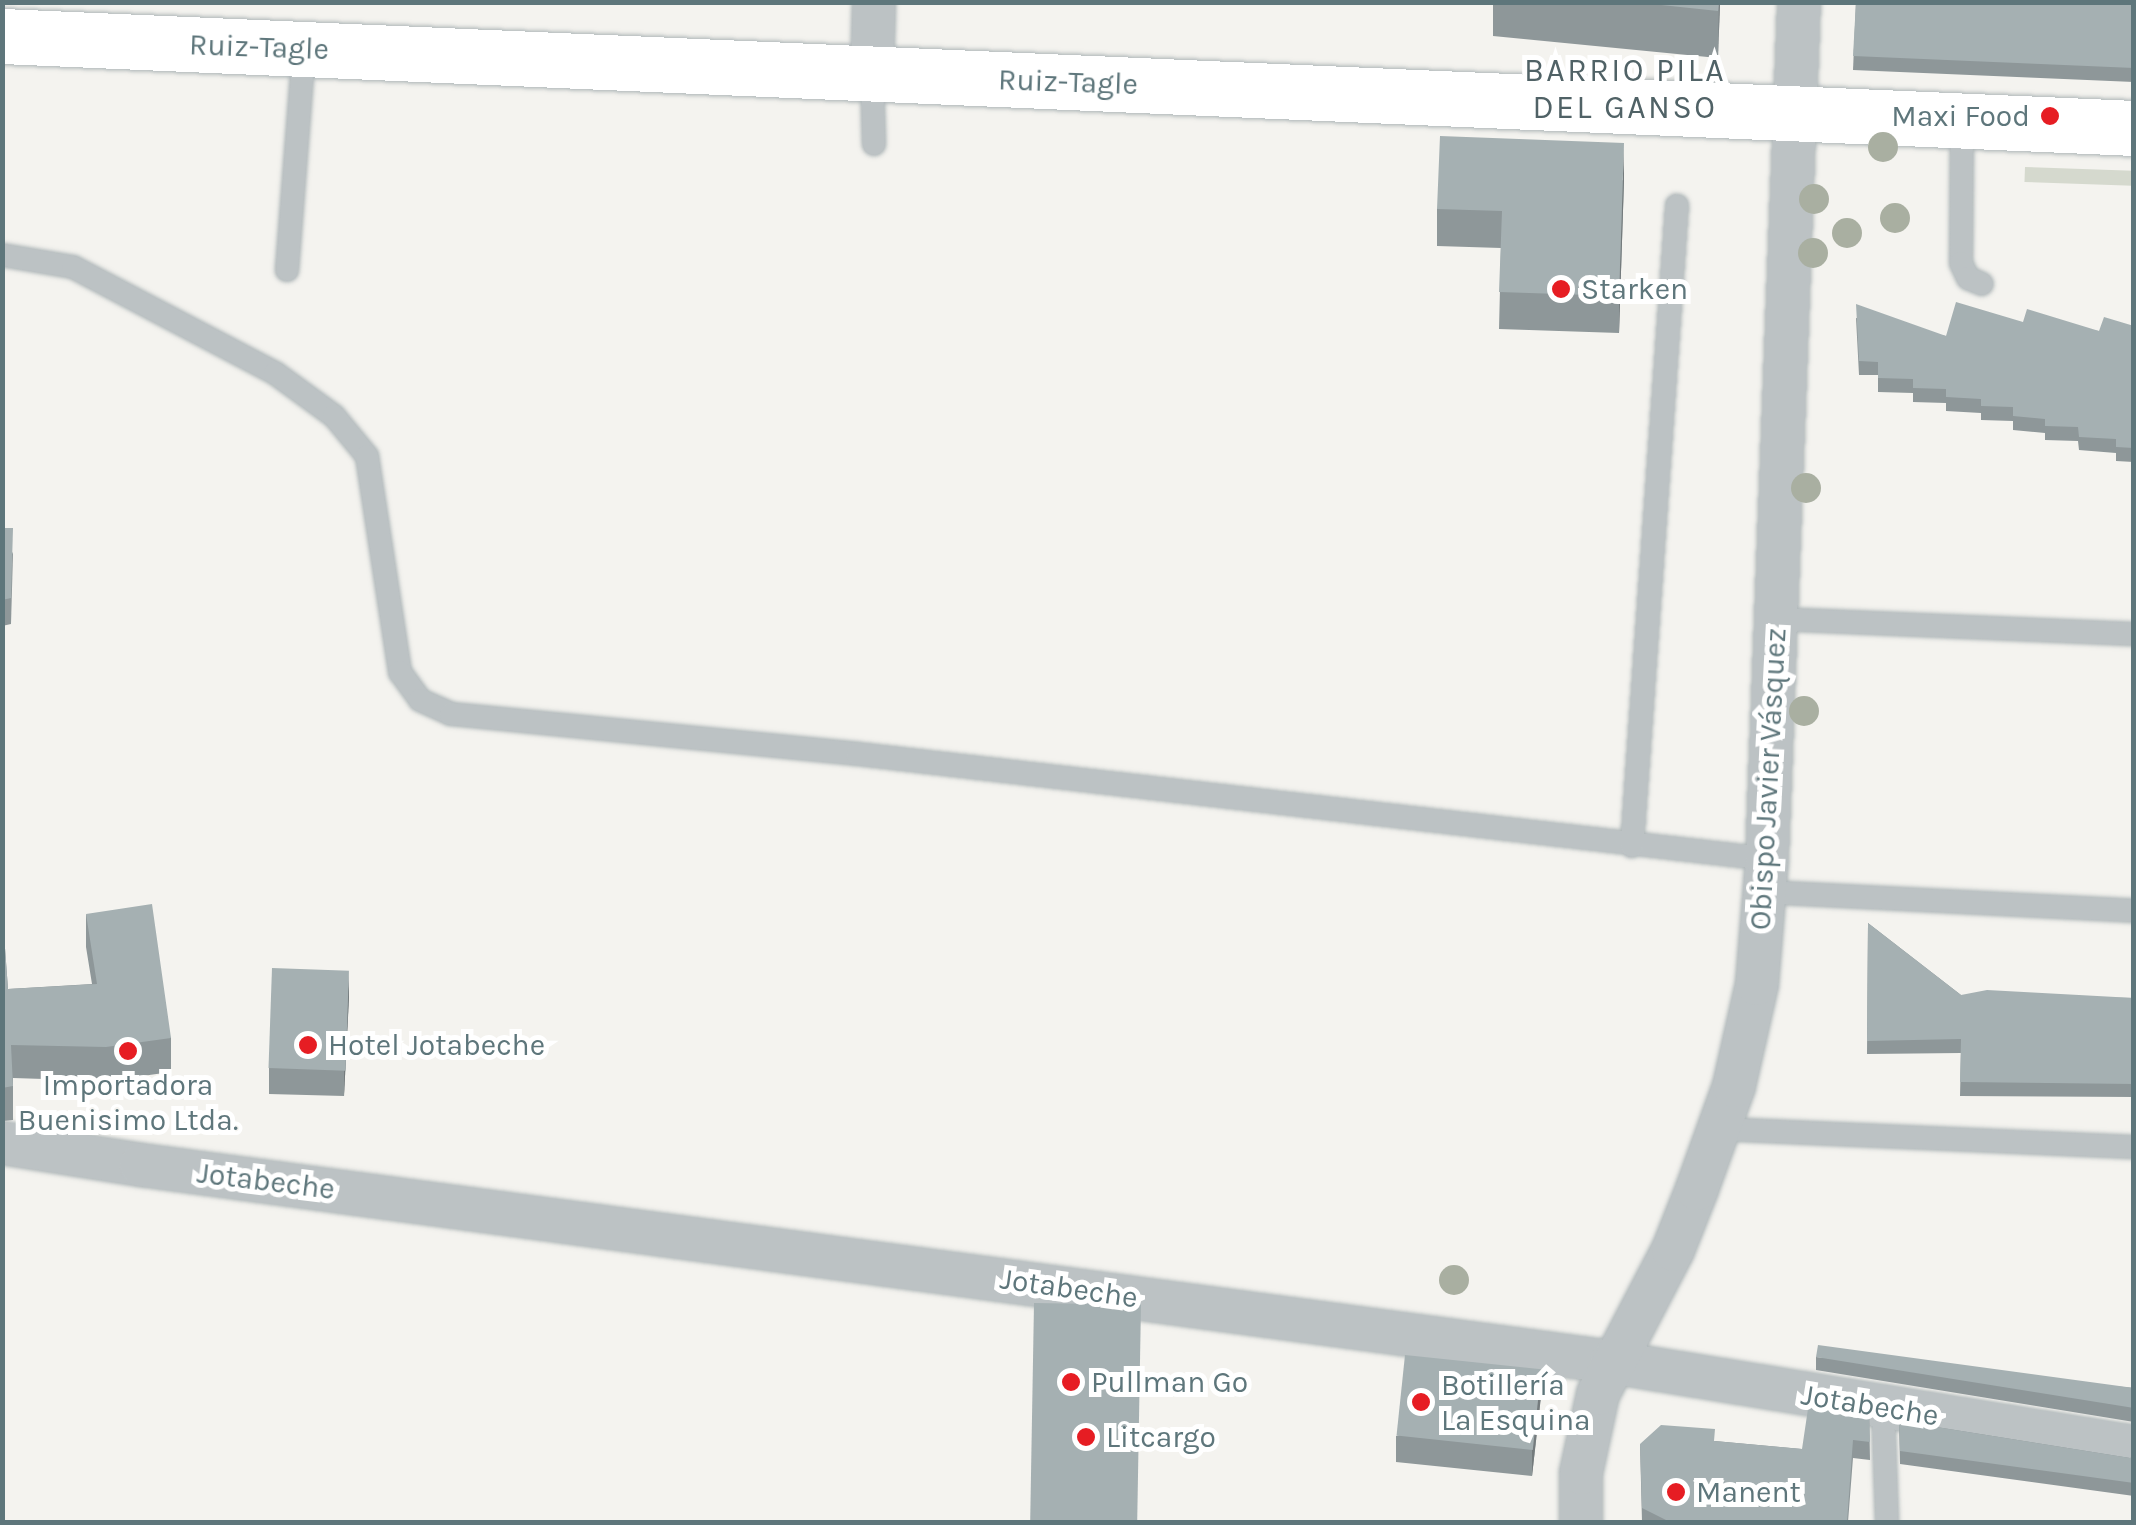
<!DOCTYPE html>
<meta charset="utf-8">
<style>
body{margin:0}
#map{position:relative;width:2136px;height:1525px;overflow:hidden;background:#f4f3ef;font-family:Karla,sans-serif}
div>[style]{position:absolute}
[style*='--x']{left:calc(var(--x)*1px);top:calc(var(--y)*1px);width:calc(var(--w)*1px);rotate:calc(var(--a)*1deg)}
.green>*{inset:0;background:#d5d9ce;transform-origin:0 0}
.roads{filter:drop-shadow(0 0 2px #aeb6b8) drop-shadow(0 0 2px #aeb6b8)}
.lane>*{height:22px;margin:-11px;padding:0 11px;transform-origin:11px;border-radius:11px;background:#bcc2c4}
.street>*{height:42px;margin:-21px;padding:0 21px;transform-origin:21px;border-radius:21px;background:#bcc2c4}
.secondary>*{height:55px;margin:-27.5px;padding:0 27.5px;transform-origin:27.5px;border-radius:27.5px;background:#fff}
.trees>*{width:30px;height:30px;margin:-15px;border-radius:50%;background:#a9afa1}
.wall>*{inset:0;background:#8e9799}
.shaded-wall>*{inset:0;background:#747b7d}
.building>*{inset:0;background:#a5b0b2;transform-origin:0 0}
.dots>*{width:28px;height:28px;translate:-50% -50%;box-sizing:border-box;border:5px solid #fff;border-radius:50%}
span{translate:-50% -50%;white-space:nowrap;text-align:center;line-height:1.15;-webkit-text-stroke:10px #fff;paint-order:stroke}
.street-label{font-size:30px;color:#5e767b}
.poi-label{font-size:30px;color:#5e767b}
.right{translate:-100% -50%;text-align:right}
.left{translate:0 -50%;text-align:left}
.neighbourhood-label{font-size:32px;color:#506266;letter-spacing:2.5px}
.frame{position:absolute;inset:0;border:5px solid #5e767b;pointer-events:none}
</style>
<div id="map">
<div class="green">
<i style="left:2025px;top:167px;width:108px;height:15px;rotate:2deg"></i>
</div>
<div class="roads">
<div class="lane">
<i style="--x:872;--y:74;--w:70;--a:88.4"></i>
<i style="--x:1962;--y:120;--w:143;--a:90.4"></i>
<i style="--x:1961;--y:263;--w:17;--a:65"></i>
<i style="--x:1968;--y:278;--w:15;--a:23"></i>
<i style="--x:2;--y:255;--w:72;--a:9.6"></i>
<i style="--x:73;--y:267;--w:228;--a:27.7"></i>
<i style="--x:275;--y:373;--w:73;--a:36.1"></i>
<i style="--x:334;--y:416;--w:52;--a:50.5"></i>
<i style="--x:367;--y:456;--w:219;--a:81.3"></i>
<i style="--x:400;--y:672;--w:34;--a:54"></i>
<i style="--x:420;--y:700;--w:34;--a:24"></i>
<i style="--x:451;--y:714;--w:409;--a:5.6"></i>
<i style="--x:858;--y:754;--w:915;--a:6.59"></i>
<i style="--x:287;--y:270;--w:222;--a:-85.6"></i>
<i style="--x:1776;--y:619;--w:358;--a:2.4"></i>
<i style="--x:1632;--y:846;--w:642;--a:-85.98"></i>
<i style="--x:1765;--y:892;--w:369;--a:2.9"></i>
<i style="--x:1719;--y:1129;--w:415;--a:2.5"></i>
<i style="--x:1883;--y:1407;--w:115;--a:88"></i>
</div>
<div class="street">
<i style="--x:872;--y:74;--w:72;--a:-88.4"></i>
<i style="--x:2;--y:1143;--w:141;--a:9"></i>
<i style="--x:141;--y:1165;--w:1483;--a:7.63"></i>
<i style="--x:1611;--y:1362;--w:530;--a:9.23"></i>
<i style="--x:1581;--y:1522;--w:49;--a:-90"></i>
<i style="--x:1581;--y:1473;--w:81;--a:-77.9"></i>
<i style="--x:1598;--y:1394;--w:162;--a:-62.5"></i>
<i style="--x:1673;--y:1250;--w:66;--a:-68.5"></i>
<i style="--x:1697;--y:1189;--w:109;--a:-70.2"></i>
<i style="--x:1734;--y:1086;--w:105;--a:-77.3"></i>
<i style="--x:1757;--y:984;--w:125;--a:-85.4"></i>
<i style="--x:1767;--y:859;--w:858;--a:-87.86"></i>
</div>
<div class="secondary">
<i style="--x:2;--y:36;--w:2134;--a:2.47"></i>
</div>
</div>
<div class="trees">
<i style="left:1883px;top:147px"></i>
<i style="left:1814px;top:199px"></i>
<i style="left:1895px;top:218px"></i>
<i style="left:1847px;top:233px"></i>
<i style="left:1813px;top:253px"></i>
<i style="left:1806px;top:488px"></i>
<i style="left:1804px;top:711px"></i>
<i style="left:1454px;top:1280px"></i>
</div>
<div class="wall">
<i style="clip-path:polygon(1493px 2px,1720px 2px,1718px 58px,1493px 36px)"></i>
<i style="clip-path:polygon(1856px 2px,2134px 3px,2134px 82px,1853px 70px)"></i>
<i style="clip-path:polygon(1624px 180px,1619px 333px,1499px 329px,1501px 248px,1437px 246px,1437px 209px)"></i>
<i style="clip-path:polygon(1856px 318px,1946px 336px,2023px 322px,2099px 331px,2134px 326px,2134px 462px,2116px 461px,2116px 453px,2079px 450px,2078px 441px,2045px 440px,2045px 433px,2013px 430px,2013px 421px,1981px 420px,1981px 413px,1946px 411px,1946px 403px,1913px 402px,1913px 393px,1878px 392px,1878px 375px,1859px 375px)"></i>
<i style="clip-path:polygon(2px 528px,13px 554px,11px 624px,2px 626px)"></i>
<i style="clip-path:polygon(2px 907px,8px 989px,92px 984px,86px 947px,86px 914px,171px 1038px,171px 1072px,106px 1081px,13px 1078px,13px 1120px,2px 1121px)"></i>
<i style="clip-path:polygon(1868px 923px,1961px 995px,2134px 998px,2134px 1097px,1960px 1096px,1961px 1053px,1867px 1054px)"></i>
<i style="clip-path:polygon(349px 997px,344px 1096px,269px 1094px,269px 1068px)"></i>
<i style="clip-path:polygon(1816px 1357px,2134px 1388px,2134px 1422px,1816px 1370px)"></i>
<i style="clip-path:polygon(1541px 1396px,1532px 1476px,1396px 1462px,1396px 1436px)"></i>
<i style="clip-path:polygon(1869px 1411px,1870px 1460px,1853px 1458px,1848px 1522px,1642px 1522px,1640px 1444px,1715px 1441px,1802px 1449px)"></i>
<i style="clip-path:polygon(1899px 1421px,2130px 1458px,2134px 1457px,2134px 1496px,1900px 1464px)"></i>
</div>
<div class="shaded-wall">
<i style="clip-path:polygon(1719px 2px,1720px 2px,1718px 58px)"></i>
<i style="clip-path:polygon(1624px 143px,1624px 180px,1619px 333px,1619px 296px)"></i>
<i style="clip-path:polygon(349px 971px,349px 997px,344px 1096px,344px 1070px)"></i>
<i style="clip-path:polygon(1541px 1370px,1541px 1396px,1532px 1476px,1532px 1450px)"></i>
</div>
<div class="building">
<i style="clip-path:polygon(1633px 2px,1719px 2px,1718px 11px)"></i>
<i style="clip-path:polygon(1856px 2px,2134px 3px,2134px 68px,1853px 56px)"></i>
<i style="clip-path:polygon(1440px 136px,1624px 143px,1619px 296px,1499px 292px,1502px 211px,1437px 209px)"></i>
<i style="clip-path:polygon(1956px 302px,2023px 322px,2027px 309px,2099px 331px,2104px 317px,2134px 326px,2134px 448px,2116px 447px,2116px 439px,2079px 437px,2078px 427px,2045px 426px,2045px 419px,2013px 416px,2013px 407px,1981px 406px,1981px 399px,1946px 397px,1946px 389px,1913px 388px,1913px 379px,1878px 378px,1878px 362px,1859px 361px,1856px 304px,1946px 336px)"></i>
<i style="clip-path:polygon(2px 528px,13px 528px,11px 598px,2px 600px)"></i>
<i style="clip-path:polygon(152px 904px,171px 1038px,106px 1047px,11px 1045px,13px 1086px,2px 1088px,2px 907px,8px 989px,97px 984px,86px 914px)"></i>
<i style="clip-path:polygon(1868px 923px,1961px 995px,1987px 990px,2134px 998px,2134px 1084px,1960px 1082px,1961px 1039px,1867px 1041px)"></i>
<i style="left:272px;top:968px;width:77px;height:100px;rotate:2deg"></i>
<i style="left:1034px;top:1303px;width:107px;height:219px;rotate:1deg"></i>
<i style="clip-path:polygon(1818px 1345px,2134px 1388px,2134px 1408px,1816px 1357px)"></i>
<i style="left:1405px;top:1355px;width:137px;height:81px;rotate:6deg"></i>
<i style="clip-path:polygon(1809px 1402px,1869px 1411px,1870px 1442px,1853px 1440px,1847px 1522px,1670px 1522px,1642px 1508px,1640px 1444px,1661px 1425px,1715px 1429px,1714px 1441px,1802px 1449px)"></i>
<i style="clip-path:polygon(1899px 1421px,2130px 1458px,2134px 1457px,2134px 1483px,1900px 1451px)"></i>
</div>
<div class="dots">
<i style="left:2050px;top:116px;background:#e61d23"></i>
<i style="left:1561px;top:289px;background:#e61d23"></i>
<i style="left:308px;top:1045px;background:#e61d23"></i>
<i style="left:128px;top:1051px;background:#e61d23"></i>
<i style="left:1071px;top:1382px;background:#e61d23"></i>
<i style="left:1421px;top:1402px;background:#e61d23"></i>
<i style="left:1086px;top:1437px;background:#e61d23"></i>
<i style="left:1676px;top:1492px;background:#e61d23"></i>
</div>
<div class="street-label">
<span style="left:259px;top:47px;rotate:2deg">Ruiz-Tagle</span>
<span style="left:1068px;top:82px;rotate:2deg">Ruiz-Tagle</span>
<span style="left:1768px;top:779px;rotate:-87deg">Obispo Javier Vásquez</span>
<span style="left:266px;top:1181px;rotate:7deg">Jotabeche</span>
<span style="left:1069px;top:1288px;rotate:8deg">Jotabeche</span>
<span style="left:1870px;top:1405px;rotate:9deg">Jotabeche</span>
</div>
<div class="poi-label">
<span class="right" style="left:2030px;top:116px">Maxi Food</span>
<span class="left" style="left:1581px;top:289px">Starken</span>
<span class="left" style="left:328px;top:1045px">Hotel Jotabeche</span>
<span style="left:128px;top:1102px">Importadora<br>Buenisimo Ltda.</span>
<span class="left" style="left:1091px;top:1382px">Pullman Go</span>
<span class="left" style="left:1441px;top:1402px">Botillería<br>La Esquina</span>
<span class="left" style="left:1106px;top:1437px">Litcargo</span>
<span class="left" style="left:1696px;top:1492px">Manent</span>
</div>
<div class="neighbourhood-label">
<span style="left:1625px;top:90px">BARRIO PILA<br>DEL GANSO</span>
</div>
<div class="frame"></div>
</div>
